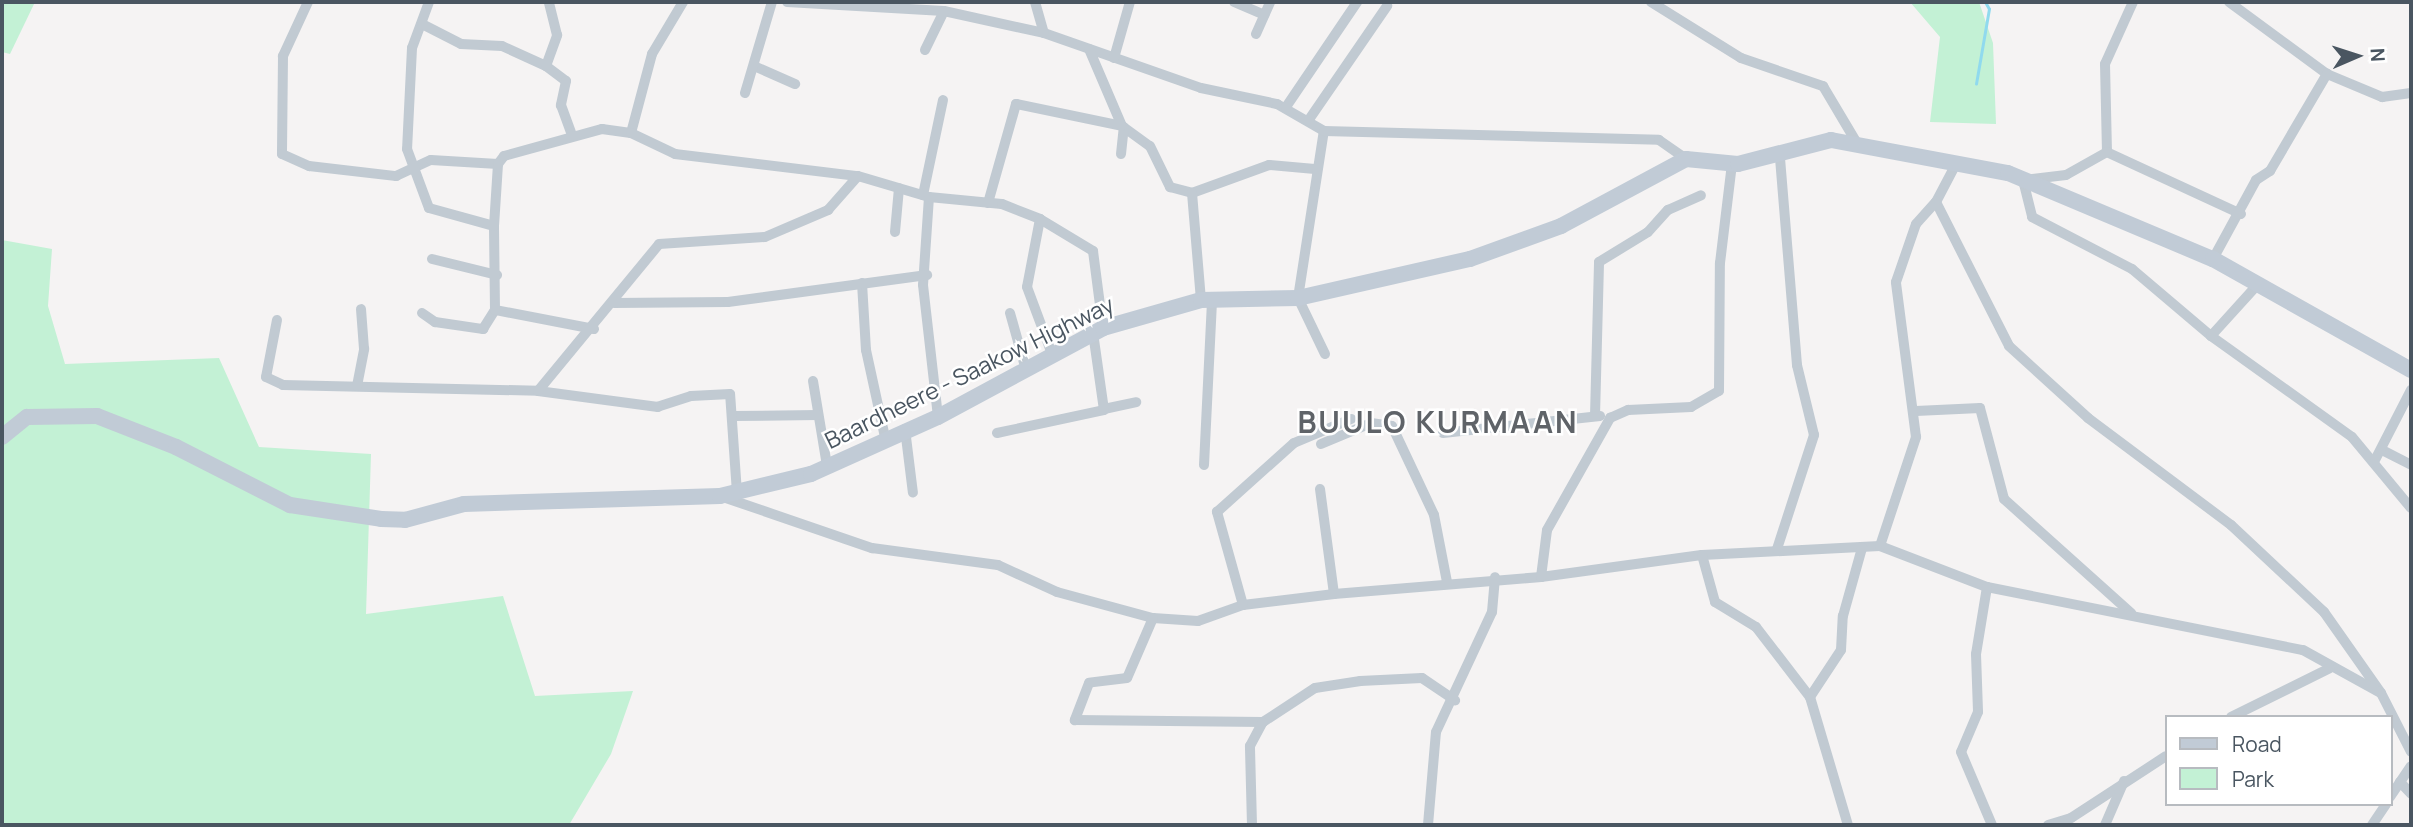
<!DOCTYPE html>
<style>
body{margin:0}
#map{position:relative;width:2413px;height:827px;overflow:hidden;background:#f5f3f3;font-family:Manrope,sans-serif}
div>[style]{position:absolute}
[style*='--x']{left:calc(var(--x)*1px);top:calc(var(--y)*1px);width:calc(var(--w)*1px);rotate:calc(var(--a)*1deg)}
.green>*{inset:0;background:#c3f1d5}
.stream>*{height:2.5px;margin:-1.25px;padding:0 1.25px;transform-origin:1.25px;border-radius:1.25px;background:#90daee}
.street>*{height:10px;margin:-5px;padding:0 5px;transform-origin:5px;border-radius:5px;background:#c1cad2}
.secondary>*{height:16px;margin:-8px;padding:0 8px;transform-origin:8px;border-radius:8px;background:#c1cbd6}
span{translate:-50% -50%;white-space:nowrap;text-align:center;line-height:1.15;-webkit-text-stroke:5px #fff;paint-order:stroke}
.street-label{font-size:23px;color:#4a5661}
.district-label{font-size:30px;color:#5f6368;font-weight:700;letter-spacing:2px}
.frame{position:absolute;inset:0;border:4px solid #4a5661;pointer-events:none}
.legend{position:absolute;left:2165px;top:715px;width:228px;height:91px;box-sizing:border-box;background:#fff;border:2px solid #b7bbc0;margin:0;padding:9px 12px;list-style:none;font-size:21px;color:#4a5661}
.legend li{display:flex;align-items:center;gap:14px;height:35px}
.legend b{width:35px;border:2px solid #b7bbc0}
.north{position:absolute;left:2322px;top:21px;width:70px;height:70px;-webkit-text-stroke:5px #fff;paint-order:stroke;rotate:87deg;font-size:19px;font-weight:700;line-height:28px;text-align:center;color:#4a5661}
.north::after{content:'';display:block;margin:auto;width:24px;height:32px;background:#4a5661;clip-path:polygon(50% 0,100% 100%,50% 72%,0 100%)}
</style>
<div id="map">
<div class="green">
<i style="clip-path:polygon(2px 2px,35px 2px,10px 54px,2px 52px)"></i>
<i style="clip-path:polygon(1910px 2px,1979px 2px,1993px 43px,1996px 124px,1930px 122px,1940px 37px)"></i>
<i style="clip-path:polygon(2px 240px,52px 249px,48px 306px,65px 364px,219px 358px,259px 447px,371px 454px,366px 614px,503px 596px,535px 696px,633px 691px,611px 754px,569px 825px,2px 825px)"></i>
</div>
<div class="stream">
<i style="--x:1976;--y:84;--w:76;--a:-80.2"></i>
<i style="--x:1989;--y:9;--w:8;--a:-120"></i>
</div>
<div class="street">
<i style="--x:308;--y:2;--w:60;--a:114.8"></i>
<i style="--x:283;--y:56;--w:98;--a:90.6"></i>
<i style="--x:282;--y:154;--w:30;--a:24"></i>
<i style="--x:309;--y:166;--w:88;--a:6.6"></i>
<i style="--x:396;--y:176;--w:38;--a:-25"></i>
<i style="--x:431;--y:160;--w:67;--a:3.4"></i>
<i style="--x:429;--y:2;--w:49;--a:110.3"></i>
<i style="--x:412;--y:48;--w:101;--a:92.8"></i>
<i style="--x:407;--y:149;--w:63;--a:69.6"></i>
<i style="--x:429;--y:208;--w:67;--a:15.5"></i>
<i style="--x:787;--y:2;--w:157;--a:3.3"></i>
<i style="--x:944;--y:11;--w:102;--a:12.4"></i>
<i style="--x:1044;--y:33;--w:166;--a:19.3"></i>
<i style="--x:1201;--y:88;--w:78;--a:11.9"></i>
<i style="--x:1277;--y:104;--w:54;--a:29.9"></i>
<i style="--x:1035;--y:2;--w:32;--a:74"></i>
<i style="--x:1234;--y:2;--w:33;--a:23"></i>
<i style="--x:1651;--y:2;--w:106;--a:31.9"></i>
<i style="--x:1741;--y:58;--w:87;--a:18.9"></i>
<i style="--x:1823;--y:86;--w:63;--a:59.3"></i>
<i style="--x:2229;--y:2;--w:122;--a:36.3"></i>
<i style="--x:2327;--y:74;--w:60;--a:22.7"></i>
<i style="--x:2382;--y:97;--w:29;--a:-8"></i>
<i style="--x:422;--y:24;--w:44;--a:27.1"></i>
<i style="--x:461;--y:44;--w:41;--a:2.8"></i>
<i style="--x:502;--y:46;--w:48;--a:24.4"></i>
<i style="--x:546;--y:66;--w:25;--a:37"></i>
<i style="--x:566;--y:81;--w:25;--a:102"></i>
<i style="--x:561;--y:105;--w:32;--a:70"></i>
<i style="--x:1256;--y:34;--w:35;--a:-66"></i>
<i style="--x:1089;--y:49;--w:84;--a:66.8"></i>
<i style="--x:1122;--y:126;--w:34;--a:36"></i>
<i style="--x:1150;--y:146;--w:46;--a:64"></i>
<i style="--x:1170;--y:187;--w:23;--a:15"></i>
<i style="--x:1192;--y:193;--w:82;--a:-20"></i>
<i style="--x:1269;--y:165;--w:46;--a:5"></i>
<i style="--x:925;--y:50;--w:43;--a:-64"></i>
<i style="--x:1114;--y:58;--w:58;--a:-74.1"></i>
<i style="--x:546;--y:66;--w:33;--a:-70"></i>
<i style="--x:557;--y:35;--w:34;--a:-104"></i>
<i style="--x:754;--y:66;--w:45;--a:23.7"></i>
<i style="--x:745;--y:93;--w:95;--a:-73.5"></i>
<i style="--x:1286;--y:107;--w:127;--a:-55.9"></i>
<i style="--x:1308;--y:121;--w:140;--a:-55.5"></i>
<i style="--x:631;--y:133;--w:82;--a:-75.1"></i>
<i style="--x:652;--y:54;--w:61;--a:-59.2"></i>
<i style="--x:2107;--y:152;--w:88;--a:-91.3"></i>
<i style="--x:2105;--y:64;--w:68;--a:-65.7"></i>
<i style="--x:1121;--y:154;--w:27;--a:-84"></i>
<i style="--x:1957;--y:162;--w:45;--a:117.7"></i>
<i style="--x:1936;--y:202;--w:161;--a:63.1"></i>
<i style="--x:2009;--y:346;--w:107;--a:42.3"></i>
<i style="--x:2088;--y:418;--w:179;--a:36.8"></i>
<i style="--x:2231;--y:525;--w:127;--a:43.1"></i>
<i style="--x:2324;--y:612;--w:99;--a:54.9"></i>
<i style="--x:2381;--y:693;--w:66;--a:63"></i>
<i style="--x:1192;--y:193;--w:107;--a:85.2"></i>
<i style="--x:923;--y:195;--w:97;--a:-78.1"></i>
<i style="--x:929;--y:197;--w:88;--a:93.9"></i>
<i style="--x:923;--y:285;--w:133;--a:83.5"></i>
<i style="--x:988;--y:203;--w:103;--a:-74.2"></i>
<i style="--x:1016;--y:104;--w:108;--a:11.7"></i>
<i style="--x:2241;--y:214;--w:148;--a:-155.2"></i>
<i style="--x:2107;--y:152;--w:47;--a:150.7"></i>
<i style="--x:2066;--y:175;--w:43;--a:173.4"></i>
<i style="--x:2023;--y:180;--w:38;--a:76"></i>
<i style="--x:2032;--y:217;--w:113;--a:27.5"></i>
<i style="--x:2132;--y:269;--w:104;--a:40.3"></i>
<i style="--x:2211;--y:336;--w:173;--a:35.6"></i>
<i style="--x:2352;--y:437;--w:92;--a:50.3"></i>
<i style="--x:1040;--y:219;--w:69;--a:100.8"></i>
<i style="--x:1027;--y:287;--w:72;--a:69.5"></i>
<i style="--x:895;--y:232;--w:44;--a:-84.8"></i>
<i style="--x:432;--y:259;--w:67;--a:13.8"></i>
<i style="--x:2213;--y:259;--w:90;--a:-61.4"></i>
<i style="--x:2256;--y:180;--w:17;--a:-33"></i>
<i style="--x:2270;--y:171;--w:113;--a:-59.6"></i>
<i style="--x:862;--y:283;--w:67;--a:86.6"></i>
<i style="--x:866;--y:350;--w:89;--a:77.7"></i>
<i style="--x:614;--y:303;--w:114;--a:-0.5"></i>
<i style="--x:728;--y:302;--w:201;--a:-7.7"></i>
<i style="--x:422;--y:313;--w:16;--a:35"></i>
<i style="--x:435;--y:322;--w:49;--a:8.3"></i>
<i style="--x:483;--y:329;--w:22;--a:-58"></i>
<i style="--x:1010;--y:313;--w:59;--a:74.3"></i>
<i style="--x:277;--y:320;--w:58;--a:100.9"></i>
<i style="--x:266;--y:377;--w:19;--a:25"></i>
<i style="--x:283;--y:385;--w:255;--a:1.3"></i>
<i style="--x:594;--y:329;--w:101;--a:-169.1"></i>
<i style="--x:495;--y:310;--w:84;--a:-90.7"></i>
<i style="--x:494;--y:226;--w:62;--a:-86.3"></i>
<i style="--x:498;--y:164;--w:10;--a:-53"></i>
<i style="--x:504;--y:156;--w:102;--a:-15.4"></i>
<i style="--x:602;--y:129;--w:29;--a:8"></i>
<i style="--x:631;--y:133;--w:49;--a:25.5"></i>
<i style="--x:675;--y:154;--w:184;--a:6.9"></i>
<i style="--x:858;--y:176;--w:74;--a:16.5"></i>
<i style="--x:929;--y:197;--w:73;--a:5.5"></i>
<i style="--x:1002;--y:204;--w:41;--a:21.5"></i>
<i style="--x:1040;--y:219;--w:62;--a:31.1"></i>
<i style="--x:1093;--y:251;--w:78;--a:82.6"></i>
<i style="--x:2211;--y:336;--w:72;--a:-47.8"></i>
<i style="--x:1325;--y:354;--w:62;--a:-115.7"></i>
<i style="--x:1298;--y:298;--w:169;--a:-81.2"></i>
<i style="--x:1324;--y:131;--w:335;--a:1.5"></i>
<i style="--x:1659;--y:140;--w:33;--a:35"></i>
<i style="--x:813;--y:381;--w:86;--a:80.6"></i>
<i style="--x:357;--y:386;--w:38;--a:-79"></i>
<i style="--x:364;--y:349;--w:40;--a:-94.3"></i>
<i style="--x:1104;--y:409;--w:33;--a:-12"></i>
<i style="--x:1916;--y:411;--w:64;--a:-2.7"></i>
<i style="--x:1980;--y:408;--w:94;--a:75.2"></i>
<i style="--x:2004;--y:499;--w:171;--a:41.9"></i>
<i style="--x:734;--y:416;--w:84;--a:-0.7"></i>
<i style="--x:1595;--y:416;--w:154;--a:-88.5"></i>
<i style="--x:1599;--y:262;--w:57;--a:-31.5"></i>
<i style="--x:1648;--y:232;--w:30;--a:-48"></i>
<i style="--x:1668;--y:210;--w:36;--a:-24"></i>
<i style="--x:905;--y:429;--w:64;--a:82.9"></i>
<i style="--x:997;--y:433;--w:109;--a:-12.1"></i>
<i style="--x:1104;--y:410;--w:78;--a:-98.1"></i>
<i style="--x:1443;--y:433;--w:158;--a:-6.2"></i>
<i style="--x:1321;--y:444;--w:54;--a:-22.8"></i>
<i style="--x:1371;--y:423;--w:21;--a:8"></i>
<i style="--x:1392;--y:426;--w:98;--a:64.7"></i>
<i style="--x:1434;--y:515;--w:68;--a:79"></i>
<i style="--x:2384;--y:451;--w:30;--a:27"></i>
<i style="--x:2375;--y:460;--w:79;--a:-62.8"></i>
<i style="--x:1204;--y:465;--w:165;--a:-87.2"></i>
<i style="--x:1320;--y:489;--w:106;--a:82.4"></i>
<i style="--x:737;--y:493;--w:99;--a:-94"></i>
<i style="--x:730;--y:394;--w:39;--a:177"></i>
<i style="--x:691;--y:396;--w:35;--a:162"></i>
<i style="--x:658;--y:407;--w:121;--a:-172.4"></i>
<i style="--x:538;--y:391;--w:190;--a:-50.5"></i>
<i style="--x:659;--y:244;--w:106;--a:-3.8"></i>
<i style="--x:765;--y:237;--w:69;--a:-23.2"></i>
<i style="--x:828;--y:210;--w:45;--a:-48.6"></i>
<i style="--x:720;--y:496;--w:161;--a:18.9"></i>
<i style="--x:872;--y:548;--w:127;--a:7.7"></i>
<i style="--x:998;--y:565;--w:65;--a:24.6"></i>
<i style="--x:1057;--y:592;--w:99;--a:15.2"></i>
<i style="--x:1153;--y:618;--w:45;--a:3.8"></i>
<i style="--x:1198;--y:621;--w:48;--a:-19.6"></i>
<i style="--x:1243;--y:605;--w:92;--a:-6.9"></i>
<i style="--x:1334;--y:594;--w:208;--a:-4.7"></i>
<i style="--x:1541;--y:577;--w:162;--a:-7.8"></i>
<i style="--x:1702;--y:555;--w:178;--a:-2.9"></i>
<i style="--x:1880;--y:546;--w:115;--a:21"></i>
<i style="--x:1987;--y:587;--w:322;--a:11.3"></i>
<i style="--x:2303;--y:650;--w:89;--a:28.9"></i>
<i style="--x:1880;--y:546;--w:115;--a:-71.7"></i>
<i style="--x:1916;--y:437;--w:156;--a:-97.4"></i>
<i style="--x:1896;--y:282;--w:61;--a:-71"></i>
<i style="--x:1916;--y:224;--w:30;--a:-48"></i>
<i style="--x:1777;--y:549;--w:120;--a:-72"></i>
<i style="--x:1814;--y:435;--w:72;--a:-103.7"></i>
<i style="--x:1797;--y:365;--w:210;--a:-94.7"></i>
<i style="--x:1702;--y:555;--w:49;--a:74.5"></i>
<i style="--x:1715;--y:602;--w:48;--a:31.4"></i>
<i style="--x:1756;--y:627;--w:88;--a:52.4"></i>
<i style="--x:1810;--y:697;--w:134;--a:73.5"></i>
<i style="--x:1541;--y:577;--w:47;--a:-82.7"></i>
<i style="--x:1547;--y:530;--w:129;--a:-60.6"></i>
<i style="--x:1610;--y:418;--w:20;--a:-24"></i>
<i style="--x:1628;--y:410;--w:63;--a:-2.7"></i>
<i style="--x:1691;--y:407;--w:32;--a:-30"></i>
<i style="--x:1719;--y:391;--w:128;--a:-89.6"></i>
<i style="--x:1720;--y:263;--w:100;--a:-83.1"></i>
<i style="--x:1987;--y:587;--w:68;--a:99.3"></i>
<i style="--x:1976;--y:654;--w:58;--a:88"></i>
<i style="--x:1978;--y:712;--w:43;--a:113"></i>
<i style="--x:1961;--y:752;--w:79;--a:67"></i>
<i style="--x:1243;--y:605;--w:97;--a:-105.6"></i>
<i style="--x:1217;--y:512;--w:103;--a:-41.9"></i>
<i style="--x:1294;--y:443;--w:62;--a:-22.8"></i>
<i style="--x:1153;--y:618;--w:65;--a:113.4"></i>
<i style="--x:1127;--y:678;--w:38;--a:173"></i>
<i style="--x:1089;--y:683;--w:40;--a:111"></i>
<i style="--x:1075;--y:720;--w:188;--a:0.6"></i>
<i style="--x:1263;--y:722;--w:62;--a:-33.2"></i>
<i style="--x:1315;--y:688;--w:46;--a:-8.8"></i>
<i style="--x:1360;--y:681;--w:62;--a:-2.8"></i>
<i style="--x:1422;--y:678;--w:40;--a:34"></i>
<i style="--x:1810;--y:697;--w:56;--a:-56.6"></i>
<i style="--x:1841;--y:650;--w:34;--a:-87"></i>
<i style="--x:1843;--y:616;--w:71;--a:-74.4"></i>
<i style="--x:2231;--y:717;--w:110;--a:-26.3"></i>
<i style="--x:2400;--y:782;--w:16;--a:47"></i>
<i style="--x:2390;--y:797;--w:37;--a:-56"></i>
<i style="--x:1252;--y:825;--w:79;--a:-91.5"></i>
<i style="--x:1250;--y:746;--w:27;--a:-62"></i>
<i style="--x:1428;--y:825;--w:93;--a:-85.1"></i>
<i style="--x:1436;--y:732;--w:132;--a:-65"></i>
<i style="--x:1492;--y:612;--w:35;--a:-85"></i>
<i style="--x:2048;--y:825;--w:24;--a:-17"></i>
<i style="--x:2071;--y:818;--w:113;--a:-33.1"></i>
<i style="--x:2105;--y:825;--w:48;--a:-66.6"></i>
<i style="--x:2372;--y:825;--w:25;--a:-56"></i>
</div>
<div class="secondary">
<i style="--x:2;--y:437;--w:32;--a:-39"></i>
<i style="--x:27;--y:417;--w:70;--a:-0.8"></i>
<i style="--x:97;--y:416;--w:85;--a:21.4"></i>
<i style="--x:176;--y:447;--w:128;--a:27"></i>
<i style="--x:290;--y:505;--w:92;--a:8.7"></i>
<i style="--x:381;--y:519;--w:24;--a:2"></i>
<i style="--x:405;--y:520;--w:61;--a:-15.2"></i>
<i style="--x:464;--y:504;--w:256;--a:-1.8"></i>
<i style="--x:720;--y:496;--w:94;--a:-13.6"></i>
<i style="--x:811;--y:474;--w:139;--a:-24.2"></i>
<i style="--x:938;--y:417;--w:187;--a:-28.3"></i>
<i style="--x:1103;--y:328;--w:102;--a:-15.9"></i>
<i style="--x:1201;--y:300;--w:97;--a:-1.2"></i>
<i style="--x:1298;--y:298;--w:176;--a:-12.8"></i>
<i style="--x:1470;--y:259;--w:97;--a:-19.9"></i>
<i style="--x:1561;--y:226;--w:142;--a:-28.2"></i>
<i style="--x:1686;--y:159;--w:52;--a:5.5"></i>
<i style="--x:1738;--y:164;--w:96;--a:-14.5"></i>
<i style="--x:1831;--y:140;--w:180;--a:10.6"></i>
<i style="--x:2008;--y:173;--w:222;--a:22.8"></i>
<i style="--x:2213;--y:259;--w:227;--a:29.3"></i>
</div>
<div class="street-label">
<span style="left:969px;top:372px;rotate:-26deg">Baardheere - Saakow Highway</span>
</div>
<div class="district-label">
<span style="left:1438px;top:422px">BUULO KURMAAN</span>
</div>
<div class="frame"></div>
<ul class="legend">
<li><b style="height:9px;background:#c1cbd6"></b>Road</li>
<li><b style="height:19px;background:#c3f1d5"></b>Park</li>
</ul>
<div class="north">N</div>
</div>
